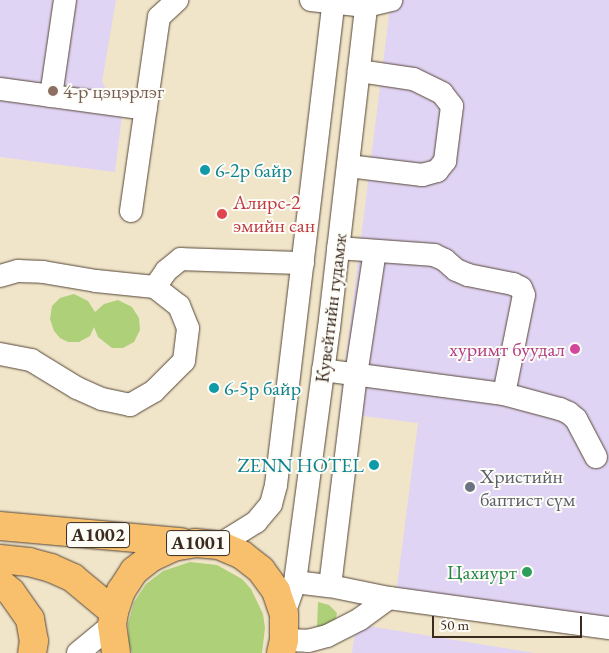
<!DOCTYPE html>
<meta charset="utf-8">
<style>
body{margin:0}
#map{position:relative;width:609px;height:653px;overflow:hidden;background:#f0e5c9;font-family:"EB Garamond",serif}
div>[style]{position:absolute}
[style*='--x']{left:calc(var(--x)*1px);top:calc(var(--y)*1px);width:calc(var(--w)*1px);rotate:calc(var(--a)*1deg)}
.built>*{inset:0;background:#e0d4f4}
.green>*{inset:0;background:#add078}
.roads{filter:drop-shadow(0 0 1px #564638) drop-shadow(0 0 1px #564638)}
.minor>*{height:22px;margin:-11px;padding:0 11px;transform-origin:11px;border-radius:11px;background:#fff}
.highway>*{height:28px;margin:-14px;padding:0 14px;transform-origin:14px;border-radius:14px;background:#f8bf6c}
.dots>*{width:14px;height:14px;translate:-50% -50%;box-sizing:border-box;border:2px solid #fdfcf7;border-radius:50%}
span{translate:-50% -50%;white-space:nowrap;text-align:center;line-height:1.15;-webkit-text-stroke:4px #fdfcf7;paint-order:stroke}
.shield-label span{padding:1px 4px;background:#fdfcf7;border:1px solid;border-radius:4px;-webkit-text-stroke-width:0}
.shield-label{font-size:19px;color:#3b2a1e;font-weight:700}
.education-label{font-size:20px;color:#785e54}
.left{translate:0 -50%;text-align:left}
.culture-label{font-size:20px;color:#0d838f}
.right{translate:-100% -50%;text-align:right}
.health-label{font-size:20px;color:#be3a42}
.street-label{font-size:20px;color:#3b2a1e}
.hotel-label{font-size:20px;color:#b23c85}
.worship-label{font-size:20px;color:#5b616d}
.leisure-label{font-size:20px;color:#27864d}
.scale{position:absolute;left:432px;top:616px;width:150px;height:22px;box-sizing:border-box;border:2px solid #3b2a1e;border-top:0;padding-left:6px;font-size:15px;line-height:18px;white-space:nowrap;color:#3b2a1e;-webkit-text-stroke:4px #fdfcf7;paint-order:stroke}
</style>
<div id="map">
<div class="built">
<i style="clip-path:polygon(0 0,116px 0,102px 82px,122px 115px,115px 172px,0 157px)"></i>
<i style="clip-path:polygon(391px 0,609px 0,609px 621px,396px 594px,418px 423px,339px 413px)"></i>
<i style="clip-path:polygon(356px 624px,535px 653px,352px 653px)"></i>
</div>
<div class="green">
<i style="clip-path:polygon(74px 294px,88px 301px,95px 312px,104px 304px,118px 300px,132px 307px,139px 318px,140px 330px,134px 342px,123px 348px,112px 348px,98px 337px,94px 327px,90px 336px,79px 342px,68px 342px,60px 338px,54px 331px,50px 319px,52px 306px,60px 298px)"></i>
<i style="clip-path:polygon(190px 562px,217px 565px,242px 579px,251px 589px,263px 614px,265px 628px,262px 653px,132px 653px,129px 645px,128px 624px,134px 602px,146px 584px,163px 571px)"></i>
<i style="clip-path:polygon(318px 602px,329px 605px,337px 613px,335px 622px,317px 628px)"></i>
</div>
<div class="roads">
<div class="minor">
<i style="--x:311;--y:0;--w:55;--a:6.2"></i>
<i style="--x:366;--y:6;--w:26;--a:-13"></i>
<i style="--x:0;--y:89;--w:147;--a:7.8"></i>
<i style="--x:51;--y:96;--w:97;--a:-81.7"></i>
<i style="--x:348;--y:166;--w:75;--a:6.9"></i>
<i style="--x:422;--y:175;--w:16;--a:-15"></i>
<i style="--x:437;--y:171;--w:13;--a:-51"></i>
<i style="--x:445;--y:161;--w:55;--a:-82.7"></i>
<i style="--x:452;--y:106;--w:16;--a:-128"></i>
<i style="--x:442;--y:93;--w:32;--a:-154"></i>
<i style="--x:413;--y:79;--w:55;--a:-171.6"></i>
<i style="--x:131;--y:211;--w:196;--a:-81.8"></i>
<i style="--x:159;--y:17;--w:25;--a:-43"></i>
<i style="--x:0;--y:276;--w:19;--a:-16"></i>
<i style="--x:18;--y:271;--w:25;--a:2"></i>
<i style="--x:43;--y:272;--w:54;--a:9.6"></i>
<i style="--x:96;--y:281;--w:59;--a:5.8"></i>
<i style="--x:0;--y:354;--w:32;--a:11"></i>
<i style="--x:31;--y:360;--w:54;--a:31.3"></i>
<i style="--x:77;--y:388;--w:27;--a:24"></i>
<i style="--x:102;--y:399;--w:29;--a:12"></i>
<i style="--x:130;--y:405;--w:28;--a:-30"></i>
<i style="--x:154;--y:391;--w:42;--a:-45"></i>
<i style="--x:184;--y:361;--w:33;--a:-83"></i>
<i style="--x:188;--y:328;--w:24;--a:-112"></i>
<i style="--x:179;--y:306;--w:31;--a:-142"></i>
<i style="--x:155;--y:287;--w:19;--a:-55"></i>
<i style="--x:166;--y:271;--w:19;--a:-39"></i>
<i style="--x:181;--y:259;--w:122;--a:1.9"></i>
<i style="--x:323;--y:370;--w:183;--a:7.6"></i>
<i style="--x:504;--y:394;--w:101;--a:-78.6"></i>
<i style="--x:524;--y:295;--w:8;--a:-113"></i>
<i style="--x:521;--y:288;--w:9;--a:-153"></i>
<i style="--x:513;--y:284;--w:46;--a:-168.7"></i>
<i style="--x:468;--y:275;--w:13;--a:-157"></i>
<i style="--x:456;--y:270;--w:15;--a:-138"></i>
<i style="--x:445;--y:260;--w:12;--a:-156"></i>
<i style="--x:434;--y:255;--w:96;--a:-175.8"></i>
<i style="--x:504;--y:394;--w:58;--a:15"></i>
<i style="--x:560;--y:409;--w:10;--a:24"></i>
<i style="--x:569;--y:413;--w:9;--a:41"></i>
<i style="--x:576;--y:419;--w:43;--a:62.2"></i>
<i style="--x:219;--y:545;--w:44;--a:-31.9"></i>
<i style="--x:256;--y:522;--w:23;--a:-50"></i>
<i style="--x:271;--y:504;--w:20;--a:-75"></i>
<i style="--x:276;--y:485;--w:488;--a:-83.2"></i>
<i style="--x:295;--y:582;--w:35;--a:7"></i>
<i style="--x:330;--y:586;--w:60;--a:11.5"></i>
<i style="--x:389;--y:598;--w:222;--a:7.8"></i>
<i style="--x:330;--y:586;--w:213;--a:-83"></i>
<i style="--x:356;--y:375;--w:125;--a:-81.3"></i>
<i style="--x:284;--y:614;--w:34;--a:-71"></i>
<i style="--x:295;--y:582;--w:256;--a:-82.4"></i>
<i style="--x:329;--y:328;--w:330;--a:-83.4"></i>
<i style="--x:284;--y:640;--w:24;--a:2"></i>
<i style="--x:308;--y:641;--w:20;--a:-15"></i>
<i style="--x:327;--y:636;--w:37;--a:-27"></i>
<i style="--x:360;--y:619;--w:36;--a:-36"></i>
<i style="--x:78;--y:653;--w:44;--a:-39.5"></i>
</div>
<div class="highway">
<i style="--x:0;--y:526;--w:182;--a:5.1"></i>
<i style="--x:0;--y:559;--w:29;--a:6"></i>
<i style="--x:29;--y:562;--w:23;--a:15"></i>
<i style="--x:51;--y:568;--w:24;--a:24"></i>
<i style="--x:73;--y:578;--w:53;--a:39.7"></i>
<i style="--x:0;--y:583;--w:14;--a:39"></i>
<i style="--x:11;--y:592;--w:33;--a:55"></i>
<i style="--x:30;--y:619;--w:22;--a:80"></i>
<i style="--x:34;--y:641;--w:12;--a:99"></i>
<i style="--x:116;--y:653;--w:28;--a:-98"></i>
<i style="--x:112;--y:625;--w:13;--a:-81"></i>
<i style="--x:114;--y:612;--w:22;--a:-72"></i>
<i style="--x:121;--y:591;--w:24;--a:-57"></i>
<i style="--x:134;--y:571;--w:23;--a:-38"></i>
<i style="--x:152;--y:557;--w:23;--a:-25"></i>
<i style="--x:173;--y:547;--w:22;--a:-10"></i>
<i style="--x:195;--y:543;--w:24;--a:5"></i>
<i style="--x:219;--y:545;--w:25;--a:23"></i>
<i style="--x:242;--y:555;--w:24;--a:38"></i>
<i style="--x:261;--y:570;--w:26;--a:54"></i>
<i style="--x:276;--y:591;--w:24;--a:71"></i>
<i style="--x:284;--y:614;--w:26;--a:90"></i>
<i style="--x:284;--y:640;--w:13;--a:103"></i>
</div>
</div>
<div class="dots">
<i style="left:53px;top:91px;background:#8d6e63"></i>
<i style="left:205px;top:170px;background:#0f9aa8"></i>
<i style="left:222px;top:214px;background:#e0444e"></i>
<i style="left:575px;top:349px;background:#d1479c"></i>
<i style="left:214px;top:388px;background:#0f9aa8"></i>
<i style="left:374px;top:465px;background:#0f9aa8"></i>
<i style="left:470px;top:487px;background:#6b7280"></i>
<i style="left:527px;top:572px;background:#2e9e5b"></i>
</div>
<div class="shield-label">
<span style="left:98px;top:535px">A1002</span>
<span style="left:198px;top:543px">A1001</span>
</div>
<div class="education-label">
<span class="left" style="left:63px;top:91px">4-р цэцэрлэг</span>
</div>
<div class="culture-label">
<span class="left" style="left:215px;top:170px">6-2р байр</span>
<span class="left" style="left:224px;top:388px">6-5р байр</span>
<span class="right" style="left:364px;top:465px">ZENN HOTEL</span>
</div>
<div class="health-label">
<span class="left" style="left:233px;top:214px">Aлирс-2<br>эмийн сан</span>
</div>
<div class="street-label">
<span style="left:331px;top:308px;rotate:-83deg">Кувейтийн гудамж</span>
</div>
<div class="hotel-label">
<span class="right" style="left:565px;top:349px">хуримт буудал</span>
</div>
<div class="worship-label">
<span class="left" style="left:480px;top:488px">Христийн<br>баптист сүм</span>
</div>
<div class="leisure-label">
<span class="right" style="left:517px;top:572px">Цахиурт</span>
</div>
<div class="scale">50 m</div>
</div>
